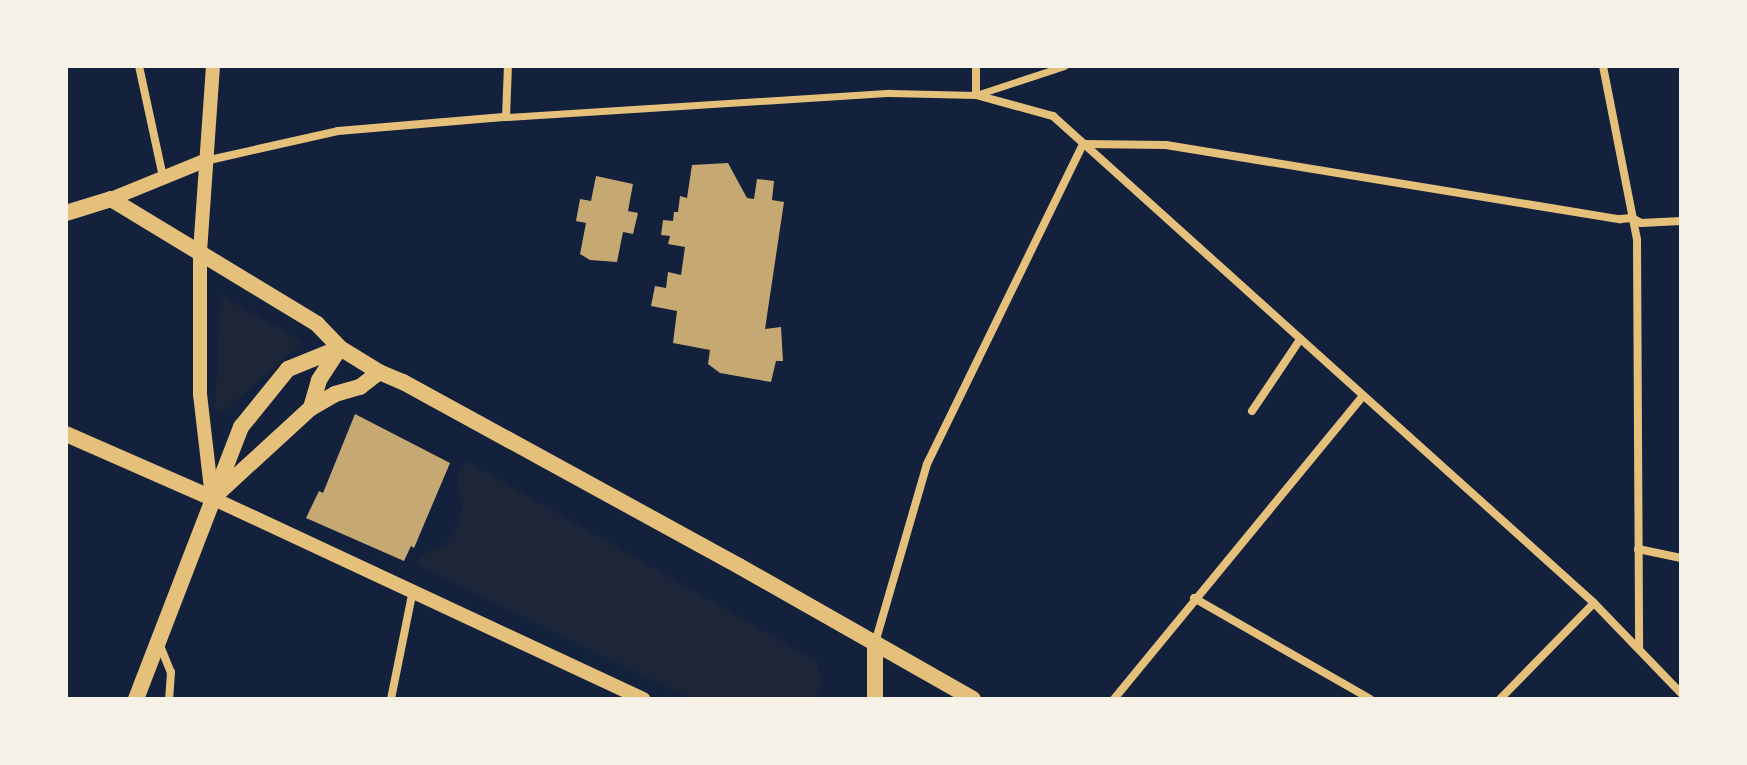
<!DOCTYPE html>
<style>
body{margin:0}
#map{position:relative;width:1747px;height:765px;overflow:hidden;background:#14213d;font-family:"DejaVu Sans",sans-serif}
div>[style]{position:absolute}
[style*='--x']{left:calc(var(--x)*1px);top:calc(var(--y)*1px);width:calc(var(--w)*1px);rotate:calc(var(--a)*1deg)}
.green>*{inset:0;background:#1d2539}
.building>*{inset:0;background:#c6a872}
.pedestrian>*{height:7px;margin:-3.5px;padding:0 3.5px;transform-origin:3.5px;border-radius:3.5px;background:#e5c07b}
.minor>*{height:8px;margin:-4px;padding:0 4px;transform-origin:4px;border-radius:4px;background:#e5c07b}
.tertiary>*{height:14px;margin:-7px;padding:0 7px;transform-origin:7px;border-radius:7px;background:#e5c07b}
.secondary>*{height:16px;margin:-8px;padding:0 8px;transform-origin:8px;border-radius:8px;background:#e5c07b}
span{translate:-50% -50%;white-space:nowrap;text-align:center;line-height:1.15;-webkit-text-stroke:7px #f6f1e7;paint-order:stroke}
.frame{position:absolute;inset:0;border:68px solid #f6f1e7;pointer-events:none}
</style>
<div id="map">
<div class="green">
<i style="clip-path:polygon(221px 295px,303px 342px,222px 413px,215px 409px)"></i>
<i style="clip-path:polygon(466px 461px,816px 661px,822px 683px,814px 699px,691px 699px,416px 564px,425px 553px,446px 545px,459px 520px,462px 507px,457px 478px)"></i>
</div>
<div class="building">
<i style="clip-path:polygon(728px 163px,747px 198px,754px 199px,757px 179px,774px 181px,772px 200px,784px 202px,765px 329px,781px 327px,783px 361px,776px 361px,771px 382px,720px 373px,708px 364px,710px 350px,673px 343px,677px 311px,651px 306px,655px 286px,666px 288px,668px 272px,681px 275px,685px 247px,668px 244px,670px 236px,661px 235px,663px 220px,673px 221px,674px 212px,678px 212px,680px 196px,687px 198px,692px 165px)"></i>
<i style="clip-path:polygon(596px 176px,633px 184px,628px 211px,638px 213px,633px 234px,623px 232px,617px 262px,590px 260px,580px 254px,586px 223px,576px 221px,580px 199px,591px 201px)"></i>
<i style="clip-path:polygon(355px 414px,450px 463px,414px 548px,411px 546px,404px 561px,306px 518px,319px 491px,323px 493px)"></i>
</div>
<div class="pedestrian">
<i style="--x:506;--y:117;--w:385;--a:-3.6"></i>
<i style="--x:890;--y:93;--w:86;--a:1.3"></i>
<i style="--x:976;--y:95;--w:93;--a:-18.2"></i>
</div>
<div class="minor">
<i style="--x:139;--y:66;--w:114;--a:77.8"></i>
<i style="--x:976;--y:66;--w:29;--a:90"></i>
<i style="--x:976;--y:95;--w:80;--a:15.3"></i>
<i style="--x:1053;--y:116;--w:728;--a:41.99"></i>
<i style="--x:1594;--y:603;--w:125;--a:46"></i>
<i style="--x:1603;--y:66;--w:177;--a:78.9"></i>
<i style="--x:1637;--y:240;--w:409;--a:89.7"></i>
<i style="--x:1083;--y:144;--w:83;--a:0.7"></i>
<i style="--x:1166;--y:145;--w:460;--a:9.3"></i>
<i style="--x:1620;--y:219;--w:12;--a:-5"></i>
<i style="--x:1632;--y:218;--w:10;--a:29"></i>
<i style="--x:1641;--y:223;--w:40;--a:-2.9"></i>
<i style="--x:205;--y:161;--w:136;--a:-12.7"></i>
<i style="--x:338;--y:131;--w:169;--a:-4.8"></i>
<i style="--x:506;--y:117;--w:51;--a:-87.8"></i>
<i style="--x:1252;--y:411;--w:84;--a:-56.1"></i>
<i style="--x:1638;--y:549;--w:44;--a:11.8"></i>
<i style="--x:1194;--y:598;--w:203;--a:29.8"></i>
<i style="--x:159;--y:643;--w:31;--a:68"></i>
<i style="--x:171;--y:672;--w:27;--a:94"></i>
<i style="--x:875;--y:643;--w:186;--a:-73.8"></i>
<i style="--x:927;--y:464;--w:356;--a:-64"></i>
<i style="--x:391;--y:699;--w:111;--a:-78.6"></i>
<i style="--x:1114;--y:699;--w:391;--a:-50.6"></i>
<i style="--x:1500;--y:699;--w:134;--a:-45.6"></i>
</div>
<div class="tertiary">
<i style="--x:213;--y:66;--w:188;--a:94"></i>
<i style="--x:200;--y:254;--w:140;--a:90"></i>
<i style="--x:200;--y:394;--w:105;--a:83.4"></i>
<i style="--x:212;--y:498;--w:476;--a:25"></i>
<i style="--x:111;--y:199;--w:100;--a:-22.2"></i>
</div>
<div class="secondary">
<i style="--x:66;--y:213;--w:47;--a:-17.3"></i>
<i style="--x:111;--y:199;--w:241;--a:31.2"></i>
<i style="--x:317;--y:324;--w:33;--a:46"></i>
<i style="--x:340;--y:348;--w:46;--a:31.6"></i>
<i style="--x:379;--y:372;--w:26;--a:23"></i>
<i style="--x:403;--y:382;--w:383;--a:28.7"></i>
<i style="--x:739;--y:566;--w:269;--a:29.6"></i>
<i style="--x:311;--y:408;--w:29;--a:-74"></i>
<i style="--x:319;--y:380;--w:38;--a:-57"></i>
<i style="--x:66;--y:434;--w:159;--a:23.7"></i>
<i style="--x:217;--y:494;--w:127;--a:-42.5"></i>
<i style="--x:311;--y:408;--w:28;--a:-30"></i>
<i style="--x:335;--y:394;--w:26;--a:-16"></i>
<i style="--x:360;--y:387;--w:24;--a:-38"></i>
<i style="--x:875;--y:643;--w:56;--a:90"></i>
<i style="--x:136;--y:699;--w:292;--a:-68.9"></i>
<i style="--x:241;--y:427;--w:75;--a:-51"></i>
<i style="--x:288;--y:369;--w:56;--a:-22"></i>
</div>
<div class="frame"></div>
</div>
